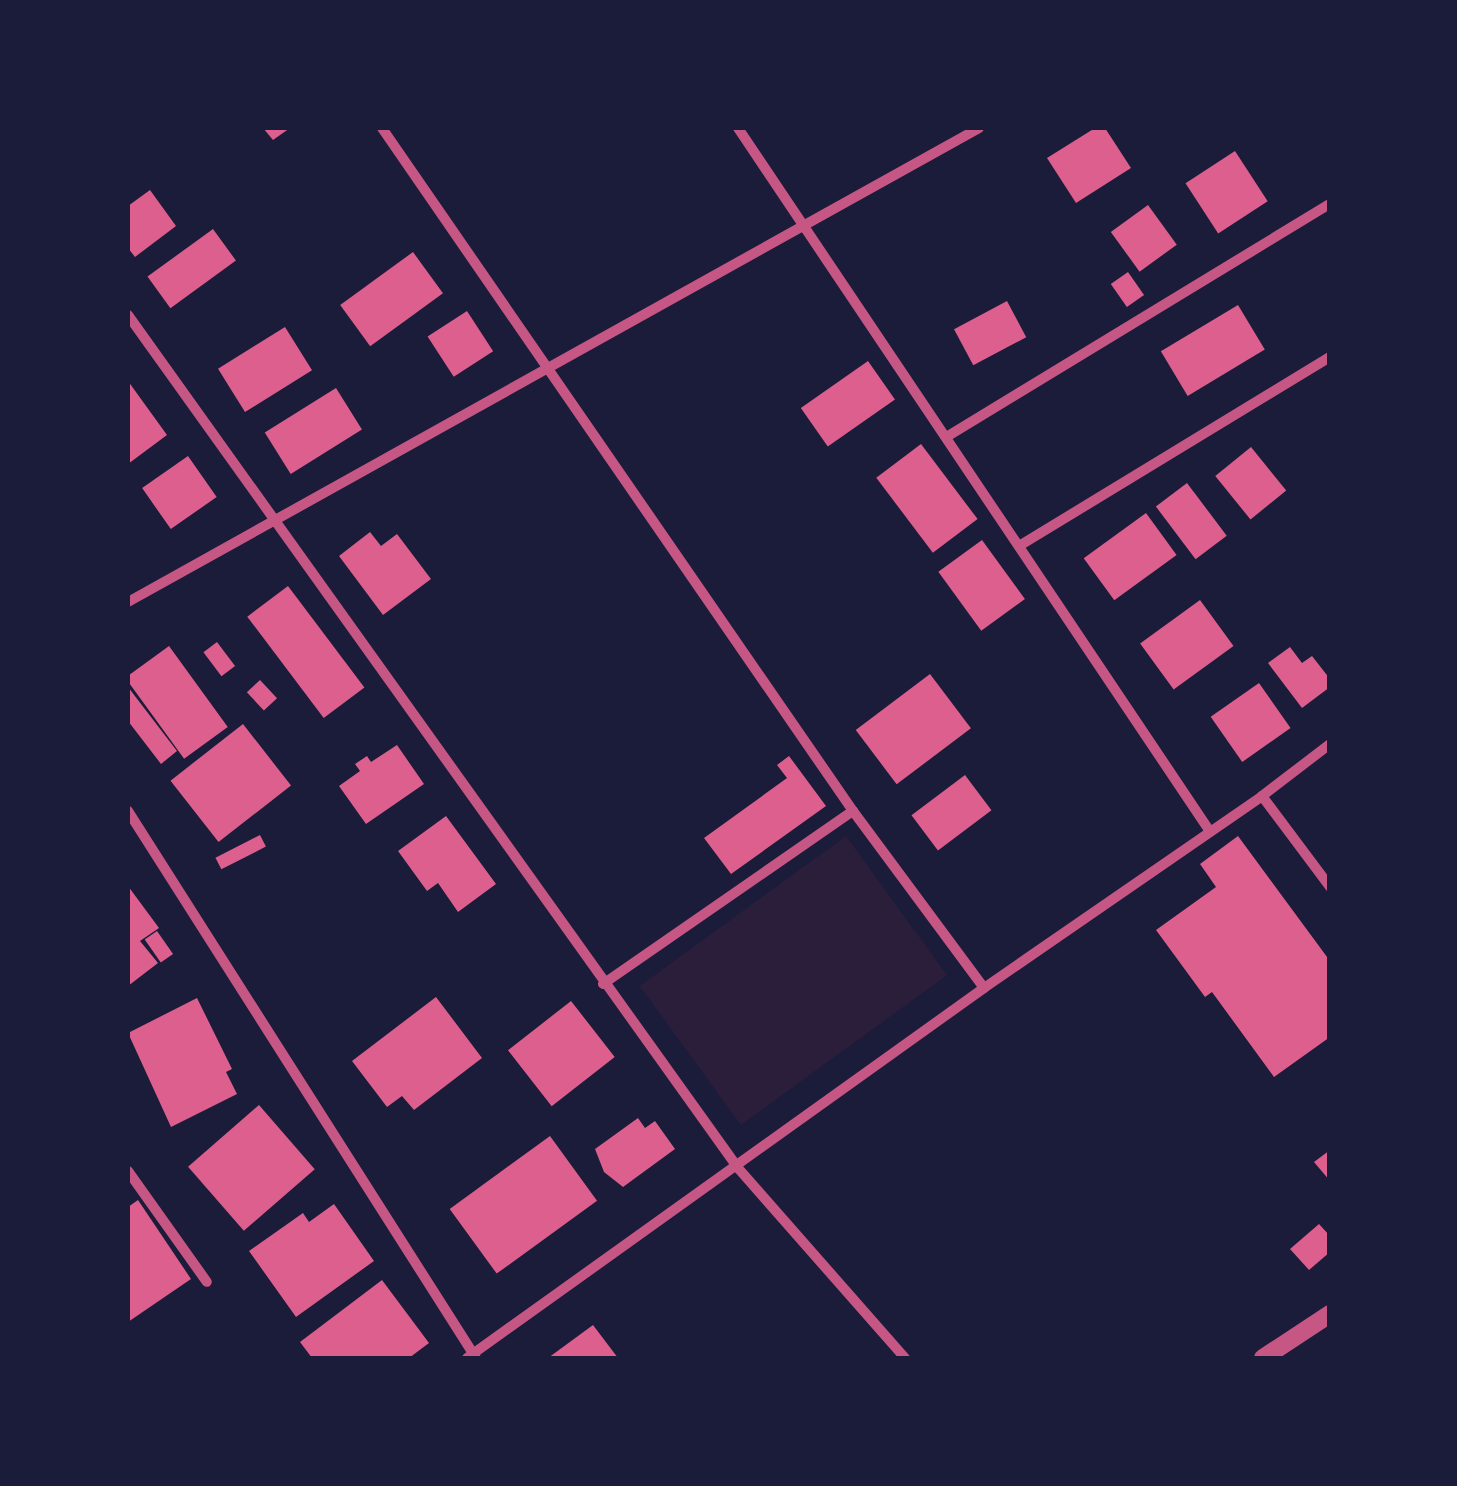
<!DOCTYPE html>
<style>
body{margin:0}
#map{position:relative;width:1457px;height:1486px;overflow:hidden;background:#1b1b3a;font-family:Helvetica,sans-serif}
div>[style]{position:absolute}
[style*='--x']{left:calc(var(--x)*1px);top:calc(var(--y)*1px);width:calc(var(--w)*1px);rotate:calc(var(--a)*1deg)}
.green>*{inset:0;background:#2a1e3b;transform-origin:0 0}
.building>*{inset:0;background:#dd5f8e;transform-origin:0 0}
.minor>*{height:10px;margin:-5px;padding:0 5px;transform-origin:5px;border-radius:5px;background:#c65784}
.tertiary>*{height:18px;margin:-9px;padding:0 9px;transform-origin:9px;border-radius:9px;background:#c65784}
span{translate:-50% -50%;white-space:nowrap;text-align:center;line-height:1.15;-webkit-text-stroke:10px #1b1b3a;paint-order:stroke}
.frame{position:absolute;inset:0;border:130px solid #1b1b3a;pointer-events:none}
</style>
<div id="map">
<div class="green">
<i style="left:846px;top:836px;width:172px;height:255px;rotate:54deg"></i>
</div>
<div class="building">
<i style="clip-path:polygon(263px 128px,290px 128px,273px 140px)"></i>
<i style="clip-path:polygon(1095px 128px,1105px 128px,1131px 168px,1076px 203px,1047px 158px)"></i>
<i style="left:1235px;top:151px;width:60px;height:59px;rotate:57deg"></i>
<i style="clip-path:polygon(150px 190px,176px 226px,135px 257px,128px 248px,128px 206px)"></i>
<i style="left:1148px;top:205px;width:49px;height:46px;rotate:54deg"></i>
<i style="left:213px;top:229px;width:39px;height:81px;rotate:54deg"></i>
<i style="left:413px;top:252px;width:51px;height:90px;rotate:54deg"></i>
<i style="left:1128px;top:272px;width:28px;height:21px;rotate:55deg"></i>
<i style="left:1007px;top:301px;width:41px;height:60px;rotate:62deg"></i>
<i style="left:1238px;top:305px;width:52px;height:90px;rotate:59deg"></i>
<i style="left:467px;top:311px;width:48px;height:47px;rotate:57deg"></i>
<i style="left:285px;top:327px;width:51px;height:79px;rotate:58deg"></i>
<i style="left:868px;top:361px;width:47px;height:82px;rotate:55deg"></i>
<i style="clip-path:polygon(128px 381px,167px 435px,128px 464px)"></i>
<i style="left:336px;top:388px;width:49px;height:84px;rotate:58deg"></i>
<i style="left:921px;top:444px;width:94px;height:56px;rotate:53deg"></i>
<i style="left:1251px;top:447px;width:56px;height:46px;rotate:51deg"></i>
<i style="left:188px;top:456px;width:50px;height:56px;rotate:55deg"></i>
<i style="left:1187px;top:483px;width:66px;height:39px;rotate:53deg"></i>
<i style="left:1146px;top:513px;width:52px;height:77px;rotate:54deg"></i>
<i style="clip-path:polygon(370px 532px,381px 546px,397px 534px,431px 579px,383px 615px,339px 556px)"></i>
<i style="left:982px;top:540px;width:73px;height:54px;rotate:54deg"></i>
<i style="left:288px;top:586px;width:127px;height:51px;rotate:53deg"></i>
<i style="left:1200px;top:600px;width:57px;height:74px;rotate:54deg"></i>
<i style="left:217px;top:642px;width:30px;height:17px;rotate:53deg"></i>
<i style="left:169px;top:646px;width:100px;height:54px;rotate:54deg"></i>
<i style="clip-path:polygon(1290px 647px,1302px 663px,1312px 656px,1330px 679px,1330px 687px,1302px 708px,1268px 663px)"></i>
<i style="left:930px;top:674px;width:68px;height:93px;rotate:53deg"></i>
<i style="left:260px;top:680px;width:25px;height:18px;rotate:47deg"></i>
<i style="left:1259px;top:683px;width:55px;height:59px;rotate:55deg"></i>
<i style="clip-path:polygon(128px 687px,177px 751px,161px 764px,128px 721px)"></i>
<i style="left:243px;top:724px;width:78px;height:92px;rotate:52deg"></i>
<i style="clip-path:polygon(397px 745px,424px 784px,366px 824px,339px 786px,360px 771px,355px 764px,367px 756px,371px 762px)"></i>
<i style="clip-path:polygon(789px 756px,826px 806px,731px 874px,704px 838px,787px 778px,777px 765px)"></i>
<i style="left:965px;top:775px;width:44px;height:67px;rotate:53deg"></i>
<i style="clip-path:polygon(446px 816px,496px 884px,458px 912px,438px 883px,427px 891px,398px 851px)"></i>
<i style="left:260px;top:835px;width:13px;height:50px;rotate:63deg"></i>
<i style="clip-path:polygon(1238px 836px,1330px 961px,1330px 1037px,1274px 1077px,1212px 992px,1205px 997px,1156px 930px,1216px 887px,1200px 864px)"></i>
<i style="clip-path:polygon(128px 886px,159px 928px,140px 941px,158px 963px,128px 986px)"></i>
<i style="left:157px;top:931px;width:28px;height:15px;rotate:55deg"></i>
<i style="clip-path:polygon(436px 997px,482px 1058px,414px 1110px,402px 1096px,387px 1107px,352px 1061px)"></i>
<i style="clip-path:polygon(197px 998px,232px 1069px,226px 1072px,237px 1094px,171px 1127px,128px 1033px)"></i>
<i style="left:571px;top:1001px;width:71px;height:80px;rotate:52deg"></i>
<i style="left:259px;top:1105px;width:85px;height:94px;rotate:49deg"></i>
<i style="clip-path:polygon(638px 1118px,645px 1128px,655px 1121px,675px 1149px,623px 1187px,604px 1172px,595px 1149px)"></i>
<i style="left:550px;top:1136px;width:80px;height:124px;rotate:54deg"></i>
<i style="clip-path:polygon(1330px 1150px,1330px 1181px,1314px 1162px)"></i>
<i style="clip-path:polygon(138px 1200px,191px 1279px,128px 1322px,128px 1207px)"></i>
<i style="clip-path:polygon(334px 1204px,374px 1261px,296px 1317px,249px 1251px,303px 1213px,309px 1222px)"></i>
<i style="clip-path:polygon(1319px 1224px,1330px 1236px,1330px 1252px,1309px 1270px,1290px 1249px)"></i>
<i style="clip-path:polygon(382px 1280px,429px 1343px,409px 1358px,312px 1358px,300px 1342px)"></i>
<i style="clip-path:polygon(593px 1325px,618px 1358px,548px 1358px)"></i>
</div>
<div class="minor">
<i style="--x:382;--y:128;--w:830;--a:55.41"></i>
<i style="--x:853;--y:811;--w:220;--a:53.5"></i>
<i style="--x:738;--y:128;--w:845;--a:56.14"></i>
<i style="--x:128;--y:315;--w:1049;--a:54.43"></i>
<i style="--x:738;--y:1168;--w:253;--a:48.7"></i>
<i style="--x:948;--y:436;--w:447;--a:-31.3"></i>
<i style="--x:1019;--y:546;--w:364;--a:-31.3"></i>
<i style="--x:128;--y:602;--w:974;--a:-29.12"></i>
<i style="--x:1262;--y:796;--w:114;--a:53.2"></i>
<i style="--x:128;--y:811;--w:648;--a:57.54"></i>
<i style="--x:603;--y:984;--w:304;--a:-34.7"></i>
<i style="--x:128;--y:1171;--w:136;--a:54.6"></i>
<i style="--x:467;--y:1358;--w:636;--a:-35.59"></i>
<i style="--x:984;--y:988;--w:338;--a:-34.6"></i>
<i style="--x:1262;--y:796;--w:86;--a:-37.4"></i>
</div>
<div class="tertiary">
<i style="--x:1263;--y:1358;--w:80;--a:-33.3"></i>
</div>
<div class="frame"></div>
</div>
